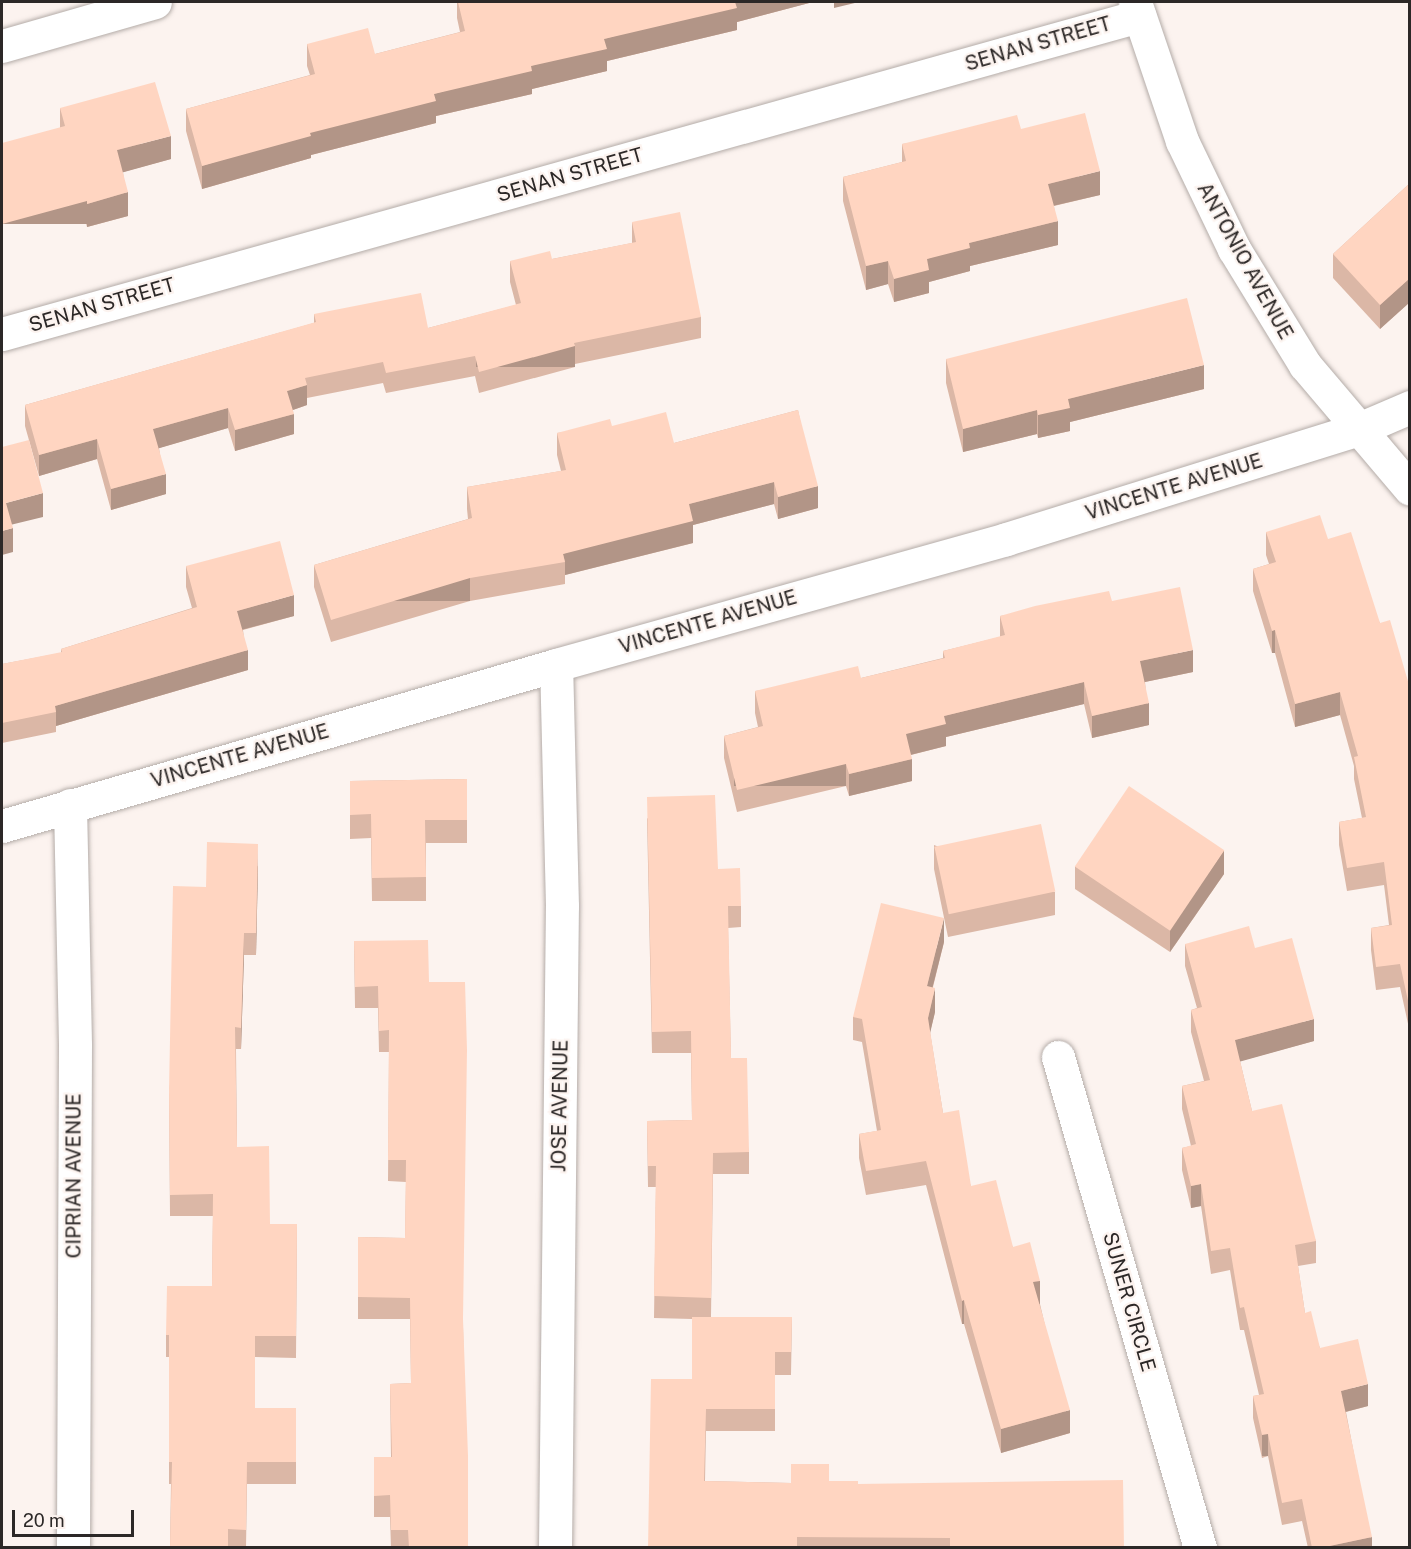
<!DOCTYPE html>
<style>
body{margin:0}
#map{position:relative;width:1411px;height:1549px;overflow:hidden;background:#fcf3ef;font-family:"Public Sans",sans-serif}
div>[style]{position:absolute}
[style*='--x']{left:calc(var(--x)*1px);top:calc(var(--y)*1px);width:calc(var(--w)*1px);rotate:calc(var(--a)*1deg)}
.roads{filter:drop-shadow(0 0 2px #b4aca8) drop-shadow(0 0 2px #b4aca8)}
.minor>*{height:33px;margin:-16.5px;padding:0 16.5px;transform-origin:16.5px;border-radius:16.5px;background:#fff}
.major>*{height:33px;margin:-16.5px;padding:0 16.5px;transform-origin:16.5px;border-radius:16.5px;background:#fff}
.wall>*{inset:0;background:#dbb7a6}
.shaded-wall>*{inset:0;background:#b29587;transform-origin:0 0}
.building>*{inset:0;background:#ffd5c1;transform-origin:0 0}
span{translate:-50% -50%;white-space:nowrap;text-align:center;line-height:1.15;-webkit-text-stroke:4.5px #fcf3ef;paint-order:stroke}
.street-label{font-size:20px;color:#2c2827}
.frame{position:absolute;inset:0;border:3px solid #2c2827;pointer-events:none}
.scale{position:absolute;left:12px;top:1510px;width:122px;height:27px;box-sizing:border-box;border:3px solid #2c2827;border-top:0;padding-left:8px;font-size:18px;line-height:21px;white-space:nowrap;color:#2c2827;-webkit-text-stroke:4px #fcf3ef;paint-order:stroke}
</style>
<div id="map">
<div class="roads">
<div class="minor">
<i style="--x:1135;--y:2;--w:147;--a:71.3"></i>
<i style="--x:1182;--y:141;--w:120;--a:64.3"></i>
<i style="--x:1234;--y:249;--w:136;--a:58.5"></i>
<i style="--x:1305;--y:365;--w:162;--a:49.7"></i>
<i style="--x:2;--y:334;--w:1181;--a:-15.63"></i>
<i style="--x:70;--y:805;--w:240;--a:88.8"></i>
<i style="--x:75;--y:1045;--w:503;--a:90.23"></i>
<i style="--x:2;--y:826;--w:577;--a:-16.2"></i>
<i style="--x:556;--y:665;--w:467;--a:-15.6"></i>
<i style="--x:1006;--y:539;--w:370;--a:-17.3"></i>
<i style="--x:1359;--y:429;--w:56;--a:-23.3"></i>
<i style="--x:1058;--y:1057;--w:511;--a:73.87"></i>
<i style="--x:555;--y:1548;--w:642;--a:-89.38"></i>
<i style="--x:562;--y:906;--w:241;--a:-91.4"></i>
</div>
<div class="major">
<i style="--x:2;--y:46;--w:159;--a:-16"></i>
</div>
</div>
<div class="wall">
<i style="clip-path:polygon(457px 2px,813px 2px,737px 22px,737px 30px,607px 61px,607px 71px,532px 89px,532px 94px,436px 116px,436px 123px,311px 155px,311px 158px,202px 189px,186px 131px,186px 109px,310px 75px,307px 66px,307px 44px,375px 54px,460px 32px,457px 18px)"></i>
<i style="clip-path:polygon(60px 108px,171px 159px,123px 172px,128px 216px,87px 227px,60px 128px)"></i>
<i style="clip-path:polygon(1021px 129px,1100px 195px,1054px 206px,1058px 245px,970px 266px,970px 271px,929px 282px,929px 293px,894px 302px,888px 284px,866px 290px,843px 201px,843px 177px,902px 162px,902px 144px)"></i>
<i style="clip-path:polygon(1410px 183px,1410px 302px,1380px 329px,1333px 278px,1333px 254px)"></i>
<i style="clip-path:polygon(632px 222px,701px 317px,701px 338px,575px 364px,575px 367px,479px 393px,475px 376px,386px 393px,383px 383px,307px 398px,307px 405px,293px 410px,294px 434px,235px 451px,228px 428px,159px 448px,166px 494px,111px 510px,97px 459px,39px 476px,25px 426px,25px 405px,314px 323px,314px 314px,428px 328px,516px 305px,510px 282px,510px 261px,552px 259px,632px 243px)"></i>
<i style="clip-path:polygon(946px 359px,1204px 389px,1070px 422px,1070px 431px,1038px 438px,1037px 434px,963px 452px,946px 383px)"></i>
<i style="clip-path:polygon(798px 410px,818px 508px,778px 519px,774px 504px,693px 525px,693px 543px,565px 575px,565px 584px,470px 601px,331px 642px,314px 587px,314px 565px,468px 519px,467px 509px,467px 487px,561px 471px,557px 455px,557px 433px,612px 426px,674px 443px)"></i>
<i style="clip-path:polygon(1266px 532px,1328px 539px,1380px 623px,1410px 688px,1410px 1033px,1400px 987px,1376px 990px,1371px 950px,1371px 928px,1389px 925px,1384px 885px,1347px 891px,1339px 845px,1339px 822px,1362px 818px,1354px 779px,1354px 766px,1340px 715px,1295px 727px,1275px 653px,1272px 653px,1253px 591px,1253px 569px,1269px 564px,1266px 555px)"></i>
<i style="clip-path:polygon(186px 566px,294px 616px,243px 630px,248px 670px,56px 726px,56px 732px,2px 743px,2px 664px,61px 653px,61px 649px,192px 608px,186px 587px)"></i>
<i style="clip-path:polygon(1112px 601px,1193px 672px,1145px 682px,1149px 725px,1092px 738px,1084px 704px,946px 737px,946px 746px,911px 755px,912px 781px,849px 796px,846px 786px,737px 812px,724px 758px,724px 736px,758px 727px,755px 713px,755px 691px,861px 678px,943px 658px,943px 651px,1000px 637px,1000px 616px)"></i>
<i style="clip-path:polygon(467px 779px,467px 843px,426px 843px,426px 901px,372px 901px,371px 838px,350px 839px,350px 781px)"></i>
<i style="clip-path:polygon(647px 818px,718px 869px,741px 906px,741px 927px,728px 928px,731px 1058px,749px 1152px,749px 1174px,713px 1174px,711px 1317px,792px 1317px,791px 1375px,775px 1375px,775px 1431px,706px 1431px,705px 1481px,791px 1483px,829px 1481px,858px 1484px,1124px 1548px,648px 1548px,692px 1379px,692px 1319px,654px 1318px,656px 1187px,648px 1187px,647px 1121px,692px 1120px,691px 1053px,652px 1053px)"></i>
<i style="clip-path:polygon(934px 845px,1055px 892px,1055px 915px,948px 937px,934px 869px)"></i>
<i style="clip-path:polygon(258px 866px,256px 955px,244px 955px,241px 1049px,236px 1049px,237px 1147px,270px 1224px,297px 1224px,296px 1358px,255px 1357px,255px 1408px,296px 1408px,296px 1484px,247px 1484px,246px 1548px,170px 1548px,171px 1484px,169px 1484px,169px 1357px,166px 1357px,166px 1335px,212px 1286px,213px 1216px,170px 1216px,169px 1090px,206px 887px)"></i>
<i style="clip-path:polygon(1075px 866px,1224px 874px,1170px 952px,1075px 889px)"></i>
<i style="clip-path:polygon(354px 941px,429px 982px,463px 1326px,468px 1548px,391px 1548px,390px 1517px,374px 1517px,374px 1457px,391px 1457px,390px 1384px,411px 1383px,410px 1319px,358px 1319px,358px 1237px,405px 1238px,406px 1182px,388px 1181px,389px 1052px,379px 1052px,378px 1008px,355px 1008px)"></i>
<i style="clip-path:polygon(944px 942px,933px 987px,935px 1012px,930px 1032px,943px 1113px,971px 1186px,1013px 1247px,1040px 1304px,1070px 1433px,1001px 1453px,964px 1324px,962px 1324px,926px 1185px,866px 1195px,859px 1158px,859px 1134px,877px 1131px,862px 1042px,853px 1040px,853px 1017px)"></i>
<i style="clip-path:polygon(1185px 944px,1255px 948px,1314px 1041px,1240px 1061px,1252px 1111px,1316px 1241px,1316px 1263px,1298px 1266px,1305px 1313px,1320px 1348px,1368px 1406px,1346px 1412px,1372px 1548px,1308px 1548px,1302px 1521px,1282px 1525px,1268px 1456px,1262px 1458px,1253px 1418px,1253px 1396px,1259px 1395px,1244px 1330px,1240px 1330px,1230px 1270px,1211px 1274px,1201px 1206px,1191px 1208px,1182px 1170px,1182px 1148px,1191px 1146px,1182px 1109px,1182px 1086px,1204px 1081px,1191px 1032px,1191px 1010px,1197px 1008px,1185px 966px)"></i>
</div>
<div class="shaded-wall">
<i style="clip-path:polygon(735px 2px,813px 2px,737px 22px,737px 30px,607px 61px,607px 71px,532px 89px,532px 94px,436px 116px,436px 123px,311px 155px,311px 158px,202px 189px,202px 166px,434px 94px,531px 66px,604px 39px)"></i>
<i style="clip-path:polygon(834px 2px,859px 2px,834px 8px)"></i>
<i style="clip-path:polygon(171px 136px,171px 159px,117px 174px,117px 150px)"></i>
<i style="clip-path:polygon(1100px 171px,1100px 195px,1048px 207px,1048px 184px)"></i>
<i style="clip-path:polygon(128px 192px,128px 216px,87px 227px,87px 204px)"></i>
<i style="left:87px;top:201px;width:23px;height:88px;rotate:90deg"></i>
<i style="clip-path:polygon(1058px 221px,1058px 245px,970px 266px,970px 271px,929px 282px,929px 293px,894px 302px,894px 279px,927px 259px,969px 243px)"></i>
<i style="clip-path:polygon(888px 261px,888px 284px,866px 290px,866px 266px)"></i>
<i style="clip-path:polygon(1410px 278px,1410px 302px,1380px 329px,1380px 305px)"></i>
<i style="left:575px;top:346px;width:21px;height:99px;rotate:90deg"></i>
<i style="clip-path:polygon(1204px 365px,1204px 389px,1070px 422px,1070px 431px,1038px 438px,1038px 415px,1068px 399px)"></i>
<i style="clip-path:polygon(307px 385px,307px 405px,287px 412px,287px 391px)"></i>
<i style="clip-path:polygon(228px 408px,228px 428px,153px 450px,153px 429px)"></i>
<i style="clip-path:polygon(1037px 410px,1037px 434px,963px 452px,963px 429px)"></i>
<i style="clip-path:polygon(294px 414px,294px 434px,235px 451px,235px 430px)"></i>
<i style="clip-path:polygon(97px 439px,97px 459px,39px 476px,39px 455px)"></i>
<i style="clip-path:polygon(166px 474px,166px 494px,111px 510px,111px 489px)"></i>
<i style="clip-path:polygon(774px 482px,774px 504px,693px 525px,693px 543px,565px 575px,565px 562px,563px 554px,689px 504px)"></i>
<i style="clip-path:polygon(818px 486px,818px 508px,778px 519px,778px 497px)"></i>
<i style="clip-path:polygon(43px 493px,43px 517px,6px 526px,6px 503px)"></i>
<i style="clip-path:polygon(13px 528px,13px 552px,2px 555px,2px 531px)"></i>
<i style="left:470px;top:578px;width:23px;height:145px;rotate:90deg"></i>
<i style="clip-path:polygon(294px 595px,294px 616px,237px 631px,237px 611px)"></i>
<i style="left:1275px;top:630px;width:23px;height:3px;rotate:90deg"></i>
<i style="clip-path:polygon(248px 650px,248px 670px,56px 726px,56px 712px,55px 706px)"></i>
<i style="clip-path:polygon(1193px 650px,1193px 672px,1140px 683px,1140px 661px)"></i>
<i style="clip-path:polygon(1084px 682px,1084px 704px,946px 737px,946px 746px,906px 756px,906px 734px,944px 716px)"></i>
<i style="clip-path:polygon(1340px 692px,1340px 715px,1295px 727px,1295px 704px)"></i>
<i style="clip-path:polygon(1149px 703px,1149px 725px,1092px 738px,1092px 716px)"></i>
<i style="clip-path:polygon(912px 759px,912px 781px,849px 796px,849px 774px)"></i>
<i style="left:846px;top:764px;width:22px;height:112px;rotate:90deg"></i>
<i style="clip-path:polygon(258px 844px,258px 866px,256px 955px,256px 933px)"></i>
<i style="clip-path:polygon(1224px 850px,1224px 874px,1170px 952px,1170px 929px)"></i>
<i style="clip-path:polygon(944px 918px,944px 942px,927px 1009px,927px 986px)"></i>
<i style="clip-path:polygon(244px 933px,244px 955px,241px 1049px,241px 1028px)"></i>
<i style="clip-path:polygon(935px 988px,935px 1012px,928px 1042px,928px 1018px)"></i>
<i style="clip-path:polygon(1314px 1019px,1314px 1041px,1235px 1063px,1235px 1040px)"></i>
<i style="clip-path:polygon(1201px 1184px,1201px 1206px,1191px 1208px,1191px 1186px)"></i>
<i style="left:1040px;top:1281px;width:23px;height:7px;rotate:90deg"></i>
<i style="left:964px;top:1300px;width:24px;height:2px;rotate:90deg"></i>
<i style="clip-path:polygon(1368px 1384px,1368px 1406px,1341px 1413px,1341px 1391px)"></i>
<i style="clip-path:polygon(1070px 1410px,1070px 1433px,1001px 1453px,1001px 1429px)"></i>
<i style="left:1268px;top:1434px;width:22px;height:6px;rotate:90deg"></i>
<i style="clip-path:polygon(1372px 1537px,1372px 1548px,1320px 1548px)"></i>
</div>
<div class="building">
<i style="clip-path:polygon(458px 2px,735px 2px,737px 8px,604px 39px,607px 49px,531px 66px,532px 71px,434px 94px,436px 101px,310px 133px,311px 136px,202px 166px,186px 109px,315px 74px,307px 44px,368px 28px,375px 54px,465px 31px)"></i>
<i style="clip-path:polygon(155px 82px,171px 136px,117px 150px,128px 192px,87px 204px,87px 201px,2px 224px,2px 143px,65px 126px,60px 108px)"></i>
<i style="clip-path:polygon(1085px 113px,1100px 171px,1048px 184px,1058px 221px,969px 243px,970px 248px,927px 259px,929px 270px,894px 279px,888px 261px,866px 266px,843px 177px,906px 161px,902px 144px,1017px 115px,1021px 129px)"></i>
<i style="clip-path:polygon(1410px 183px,1410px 278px,1380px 305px,1333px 254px)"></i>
<i style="clip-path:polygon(680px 212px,701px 317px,574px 343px,575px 346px,479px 372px,475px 356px,386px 373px,383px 362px,305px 378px,307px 385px,287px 391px,294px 414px,235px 430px,228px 408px,153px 429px,166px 474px,111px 489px,97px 439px,39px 455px,25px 405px,316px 322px,314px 314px,421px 293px,428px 328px,521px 303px,510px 261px,550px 251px,552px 259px,636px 242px,632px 222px)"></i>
<i style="clip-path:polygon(1187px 298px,1204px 365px,1068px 399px,1070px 408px,1038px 415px,1037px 410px,963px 429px,946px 359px)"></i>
<i style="clip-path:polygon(798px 410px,818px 486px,778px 497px,774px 482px,689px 504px,693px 521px,563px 554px,565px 562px,470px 578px,331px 620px,314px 565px,472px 518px,467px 487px,566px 470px,557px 433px,610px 419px,612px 426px,666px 412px,674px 443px)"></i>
<i style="clip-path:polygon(29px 440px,43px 493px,6px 503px,13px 528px,2px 531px,2px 447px)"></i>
<i style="clip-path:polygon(1320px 515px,1328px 539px,1351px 532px,1380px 623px,1390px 620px,1410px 688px,1410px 1010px,1400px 964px,1376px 967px,1371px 928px,1392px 925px,1384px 862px,1347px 868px,1339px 822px,1366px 817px,1354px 757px,1358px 756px,1340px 692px,1295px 704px,1275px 630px,1272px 631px,1253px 569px,1276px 562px,1266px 532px)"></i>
<i style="clip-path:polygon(280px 541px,294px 595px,237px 611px,248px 650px,55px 706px,56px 712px,2px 723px,2px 664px,62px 652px,61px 649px,197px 607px,186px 566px)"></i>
<i style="clip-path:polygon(1180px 587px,1193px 650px,1140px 661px,1149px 703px,1092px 716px,1084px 682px,944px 716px,946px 724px,906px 734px,912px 759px,849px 774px,846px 764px,737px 790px,724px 736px,763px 726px,755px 691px,858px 666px,861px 678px,945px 658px,943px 651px,1005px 635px,1000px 616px,1035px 606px,1109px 591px,1112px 601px)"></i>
<i style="clip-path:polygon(467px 779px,467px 820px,425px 820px,426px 877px,372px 878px,371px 814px,350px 815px,350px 781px)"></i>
<i style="left:1129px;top:786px;width:115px;height:97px;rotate:34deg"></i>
<i style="clip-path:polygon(715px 795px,718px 869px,740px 868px,741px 906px,728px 906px,731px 1058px,747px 1058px,749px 1152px,713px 1153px,711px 1298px,654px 1296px,656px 1166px,648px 1166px,647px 1121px,692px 1120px,691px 1031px,652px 1032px,647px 797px)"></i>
<i style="left:1041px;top:824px;width:69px;height:109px;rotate:78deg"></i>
<i style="clip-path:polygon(207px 842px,258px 844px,256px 933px,244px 933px,241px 1028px,235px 1027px,237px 1147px,269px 1146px,270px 1224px,297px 1224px,296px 1336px,255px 1336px,255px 1408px,296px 1408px,296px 1462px,247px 1462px,246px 1530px,228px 1529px,228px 1548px,170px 1548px,172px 1462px,169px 1462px,169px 1335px,166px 1335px,167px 1286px,212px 1286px,213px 1194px,170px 1195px,169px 1090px,173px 886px,206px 887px)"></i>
<i style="clip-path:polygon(881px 903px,944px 918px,927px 986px,935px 988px,928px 1018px,943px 1113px,959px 1110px,971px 1186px,996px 1180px,1013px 1247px,1030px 1242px,1040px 1281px,1033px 1282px,1070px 1410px,1001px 1429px,964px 1300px,962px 1301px,926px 1161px,866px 1171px,859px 1134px,881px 1130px,862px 1019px,853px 1017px)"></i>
<i style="clip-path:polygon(1249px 926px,1255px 948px,1292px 938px,1314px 1019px,1235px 1040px,1252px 1111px,1282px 1104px,1316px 1241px,1295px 1245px,1305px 1313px,1311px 1311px,1320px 1348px,1358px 1339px,1368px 1384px,1341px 1391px,1372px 1537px,1320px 1548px,1312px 1548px,1302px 1499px,1282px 1503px,1268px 1434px,1262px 1435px,1253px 1396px,1264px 1394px,1244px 1307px,1240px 1308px,1230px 1248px,1211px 1251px,1201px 1184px,1191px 1186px,1182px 1148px,1196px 1144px,1182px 1086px,1210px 1080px,1191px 1010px,1202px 1007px,1185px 944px)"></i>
<i style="clip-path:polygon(428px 940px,429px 982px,465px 982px,467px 1050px,463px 1319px,468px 1456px,468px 1548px,409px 1548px,408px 1530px,391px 1530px,390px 1495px,374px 1496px,374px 1457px,392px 1457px,390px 1384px,411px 1383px,410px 1298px,358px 1297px,358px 1237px,405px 1238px,406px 1160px,388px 1160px,389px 1030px,379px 1031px,378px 986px,355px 987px,354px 941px)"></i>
<i style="clip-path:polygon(692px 1317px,792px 1317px,791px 1352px,775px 1352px,775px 1409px,706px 1409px,704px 1481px,791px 1483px,791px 1464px,829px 1464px,829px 1481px,858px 1481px,858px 1484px,1123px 1480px,1124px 1548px,950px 1548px,950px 1538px,797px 1537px,797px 1548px,648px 1548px,651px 1379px,692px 1379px)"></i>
</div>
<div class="street-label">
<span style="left:1038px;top:44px;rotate:-16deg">SENAN STREET</span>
<span style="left:570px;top:175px;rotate:-16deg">SENAN STREET</span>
<span style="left:1245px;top:261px;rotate:61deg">ANTONIO AVENUE</span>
<span style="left:102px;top:305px;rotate:-16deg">SENAN STREET</span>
<span style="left:1174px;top:487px;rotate:-17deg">VINCENTE AVENUE</span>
<span style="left:708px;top:622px;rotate:-16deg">VINCENTE AVENUE</span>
<span style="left:240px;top:756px;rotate:-16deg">VINCENTE AVENUE</span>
<span style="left:560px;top:1106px;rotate:-89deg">JOSE AVENUE</span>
<span style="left:74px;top:1176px;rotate:-90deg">CIPRIAN AVENUE</span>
<span style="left:1129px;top:1302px;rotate:74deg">SUNER CIRCLE</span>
</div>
<div class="frame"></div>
<div class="scale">20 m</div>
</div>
